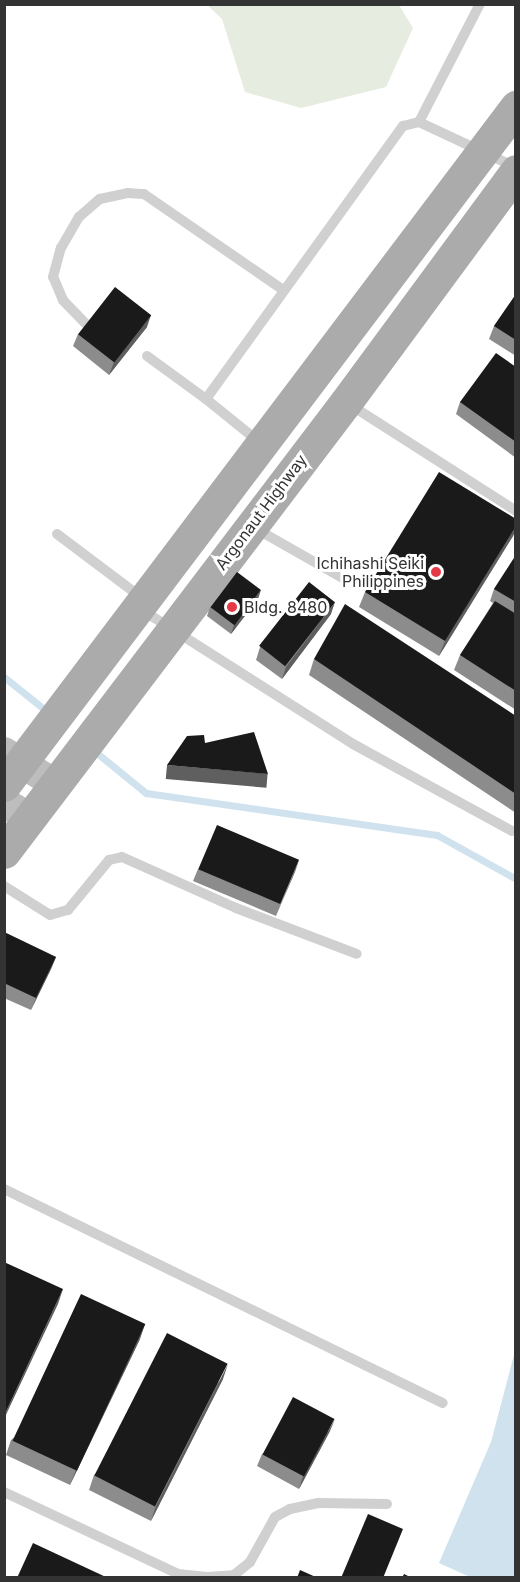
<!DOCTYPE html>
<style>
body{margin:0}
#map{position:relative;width:520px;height:1582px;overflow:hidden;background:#fff;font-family:Inter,sans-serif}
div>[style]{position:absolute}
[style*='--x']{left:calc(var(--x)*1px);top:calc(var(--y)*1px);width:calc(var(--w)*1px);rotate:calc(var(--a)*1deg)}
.green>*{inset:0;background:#e6ecdf}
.water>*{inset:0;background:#cfe2ee}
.stream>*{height:7px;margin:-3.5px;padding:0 3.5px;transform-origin:3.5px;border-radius:3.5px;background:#cfe2ee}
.lane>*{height:10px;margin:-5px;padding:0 5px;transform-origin:5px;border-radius:5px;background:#d0d0d0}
.secondary>*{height:30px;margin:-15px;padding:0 15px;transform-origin:15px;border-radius:15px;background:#bdbdbd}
.primary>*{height:33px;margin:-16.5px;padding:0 16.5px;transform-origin:16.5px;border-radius:16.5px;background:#ababab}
.wall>*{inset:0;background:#8c8c8c}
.shaded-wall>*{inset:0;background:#5f5f5f;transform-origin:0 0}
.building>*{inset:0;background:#1a1a1a;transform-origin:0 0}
.dots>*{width:16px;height:16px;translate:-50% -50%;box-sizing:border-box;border:3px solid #fff;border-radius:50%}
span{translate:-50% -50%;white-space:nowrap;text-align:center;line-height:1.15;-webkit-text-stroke:6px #fff;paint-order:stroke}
.street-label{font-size:16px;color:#333}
.poi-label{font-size:16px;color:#333}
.right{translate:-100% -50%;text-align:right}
.left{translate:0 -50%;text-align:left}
.frame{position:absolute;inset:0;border:6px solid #333;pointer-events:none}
</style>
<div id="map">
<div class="green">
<i style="clip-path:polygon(207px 5px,399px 5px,413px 28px,386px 87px,301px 108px,245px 92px,222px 19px)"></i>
</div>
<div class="water">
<i style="clip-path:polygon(515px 1351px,515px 1577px,470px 1577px,439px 1563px,491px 1442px)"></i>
</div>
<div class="stream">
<i style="--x:4;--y:677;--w:58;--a:38.7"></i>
<i style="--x:92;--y:749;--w:70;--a:39.2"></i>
<i style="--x:146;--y:793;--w:294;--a:8.2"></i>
<i style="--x:437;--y:835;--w:90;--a:29.1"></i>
</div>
<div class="lane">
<i style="--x:419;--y:122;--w:133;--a:-62.7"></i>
<i style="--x:85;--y:323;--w:32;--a:-134"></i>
<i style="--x:63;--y:300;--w:25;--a:-113"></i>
<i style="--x:53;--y:277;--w:30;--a:-75"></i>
<i style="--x:61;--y:248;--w:36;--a:-60"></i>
<i style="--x:79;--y:217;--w:28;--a:-41"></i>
<i style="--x:100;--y:199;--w:29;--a:-12"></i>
<i style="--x:128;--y:193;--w:16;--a:4"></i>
<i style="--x:144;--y:194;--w:169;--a:34.6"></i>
<i style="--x:147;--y:356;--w:73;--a:36.1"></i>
<i style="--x:349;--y:404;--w:198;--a:32.6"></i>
<i style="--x:258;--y:441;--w:67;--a:-141.1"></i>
<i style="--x:206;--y:399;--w:337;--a:-54.2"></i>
<i style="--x:403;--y:126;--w:16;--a:-14"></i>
<i style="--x:419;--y:122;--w:106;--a:25.1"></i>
<i style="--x:253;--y:527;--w:105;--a:29.7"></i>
<i style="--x:57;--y:534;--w:106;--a:37"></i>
<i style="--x:142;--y:610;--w:250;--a:32.4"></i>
<i style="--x:353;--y:744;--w:181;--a:28.7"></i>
<i style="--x:4;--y:886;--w:54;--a:32.2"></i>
<i style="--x:50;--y:915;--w:19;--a:-16"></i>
<i style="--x:68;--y:910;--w:65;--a:-50.6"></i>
<i style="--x:109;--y:860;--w:13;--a:-13"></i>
<i style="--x:122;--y:857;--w:125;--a:24.1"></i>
<i style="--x:236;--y:908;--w:129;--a:20.8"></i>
<i style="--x:4;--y:1189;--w:488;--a:26"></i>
<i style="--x:4;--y:1492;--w:192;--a:25.2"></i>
<i style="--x:178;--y:1574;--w:29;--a:6"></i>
<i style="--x:207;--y:1577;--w:27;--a:-4"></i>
<i style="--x:234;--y:1575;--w:21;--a:-39"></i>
<i style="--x:250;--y:1562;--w:51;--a:-60.9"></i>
<i style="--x:275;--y:1517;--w:17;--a:-28"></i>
<i style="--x:290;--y:1509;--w:30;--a:-12"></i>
<i style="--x:319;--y:1503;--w:68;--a:0.8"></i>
</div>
<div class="secondary">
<i style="--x:4;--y:752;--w:60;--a:32.1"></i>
<i style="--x:4;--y:802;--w:31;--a:32"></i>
</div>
<div class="primary">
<i style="--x:4;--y:785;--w:850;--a:-52.94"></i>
<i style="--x:4;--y:852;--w:565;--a:-52.77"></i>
<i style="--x:346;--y:402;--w:287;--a:-53.6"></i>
</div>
<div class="wall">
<i style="clip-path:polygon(516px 294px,516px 356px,489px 339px,494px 326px)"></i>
<i style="clip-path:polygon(147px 327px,109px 375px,73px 346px,78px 334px)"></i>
<i style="clip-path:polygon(516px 367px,516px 458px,456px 414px,460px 402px)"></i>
<i style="clip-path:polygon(516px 519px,516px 529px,513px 536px,439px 656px,359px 607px,365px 592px)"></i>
<i style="clip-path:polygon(516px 555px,516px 710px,454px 670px,460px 655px,493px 603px,490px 601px,494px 589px)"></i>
<i style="clip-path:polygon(258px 599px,231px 634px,207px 616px,210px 607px)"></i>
<i style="clip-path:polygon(331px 614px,282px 679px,256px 660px,260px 647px)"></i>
<i style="clip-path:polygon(314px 659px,516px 716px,516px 813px,309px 675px)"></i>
<i style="clip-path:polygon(299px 860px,276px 916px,193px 881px,198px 869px)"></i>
<i style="clip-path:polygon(4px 932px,56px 957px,51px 969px,31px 1010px,4px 998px)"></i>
<i style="clip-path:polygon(140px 1339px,70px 1485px,6px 1455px,11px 1440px)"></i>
<i style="clip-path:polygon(223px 1379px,151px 1521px,89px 1490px,94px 1475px)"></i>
<i style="clip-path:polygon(330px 1431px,299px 1489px,257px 1466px,262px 1454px)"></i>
</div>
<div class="shaded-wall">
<i style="clip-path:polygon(151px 315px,147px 327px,109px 375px,114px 362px)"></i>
<i style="clip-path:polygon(516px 526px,516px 529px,513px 536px,439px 656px,445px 641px)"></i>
<i style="clip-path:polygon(261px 590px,258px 599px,231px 634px,234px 625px)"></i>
<i style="clip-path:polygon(335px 602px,331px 614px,282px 679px,286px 667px)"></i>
<i style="left:167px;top:765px;width:101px;height:14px;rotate:5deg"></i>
<i style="clip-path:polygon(299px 860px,295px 872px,276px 916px,281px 904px)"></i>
<i style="clip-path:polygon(56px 957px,51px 969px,31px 1010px,36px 998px)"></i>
<i style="clip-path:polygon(63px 1289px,58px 1304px,4px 1419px,4px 1416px)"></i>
<i style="clip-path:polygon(145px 1324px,140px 1339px,70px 1485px,76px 1470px)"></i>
<i style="clip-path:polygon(228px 1364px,223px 1379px,151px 1521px,156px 1506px)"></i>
<i style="clip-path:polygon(335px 1419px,330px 1431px,299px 1489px,303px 1476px)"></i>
</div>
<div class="building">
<i style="left:115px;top:287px;width:46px;height:60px;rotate:38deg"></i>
<i style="clip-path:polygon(516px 294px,516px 340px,494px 326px)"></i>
<i style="clip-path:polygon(496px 353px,516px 367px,516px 442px,460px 402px)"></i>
<i style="clip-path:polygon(439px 472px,516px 519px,516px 526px,445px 641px,365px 592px)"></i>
<i style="clip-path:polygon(516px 555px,516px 602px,494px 589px)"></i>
<i style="left:237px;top:572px;width:30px;height:44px;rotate:37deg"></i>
<i style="left:309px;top:582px;width:33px;height:81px;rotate:38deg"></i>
<i style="clip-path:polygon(495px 601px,516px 614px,516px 691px,460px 655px)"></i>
<i style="clip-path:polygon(345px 604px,516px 716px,516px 794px,314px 659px)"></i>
<i style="clip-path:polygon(254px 732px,268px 774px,167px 765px,187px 736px,204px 735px,205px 743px)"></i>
<i style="left:217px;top:825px;width:89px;height:48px;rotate:23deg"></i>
<i style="clip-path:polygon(4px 932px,56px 957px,36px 998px,4px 983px)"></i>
<i style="clip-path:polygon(4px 1262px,63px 1289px,4px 1416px)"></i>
<i style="left:81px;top:1294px;width:71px;height:162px;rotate:25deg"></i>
<i style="left:167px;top:1333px;width:68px;height:160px;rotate:27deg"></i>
<i style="left:293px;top:1397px;width:47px;height:65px;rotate:28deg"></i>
<i style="clip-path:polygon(368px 1514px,403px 1529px,383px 1578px,341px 1578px)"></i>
<i style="clip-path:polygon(33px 1543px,108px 1578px,17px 1578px)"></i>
<i style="clip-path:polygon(300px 1570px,318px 1578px,297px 1578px)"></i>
<i style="clip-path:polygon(404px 1574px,412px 1578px,402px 1578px)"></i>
</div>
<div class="dots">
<i style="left:436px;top:572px;background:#e63946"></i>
<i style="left:232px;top:607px;background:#e63946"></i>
</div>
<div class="street-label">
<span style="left:261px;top:512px;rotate:-53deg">Argonaut Highway</span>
</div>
<div class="poi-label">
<span class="right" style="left:424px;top:572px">Ichihashi Seiki<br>Philippines</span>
<span class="left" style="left:244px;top:607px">Bldg. 8480</span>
</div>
<div class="frame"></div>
</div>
